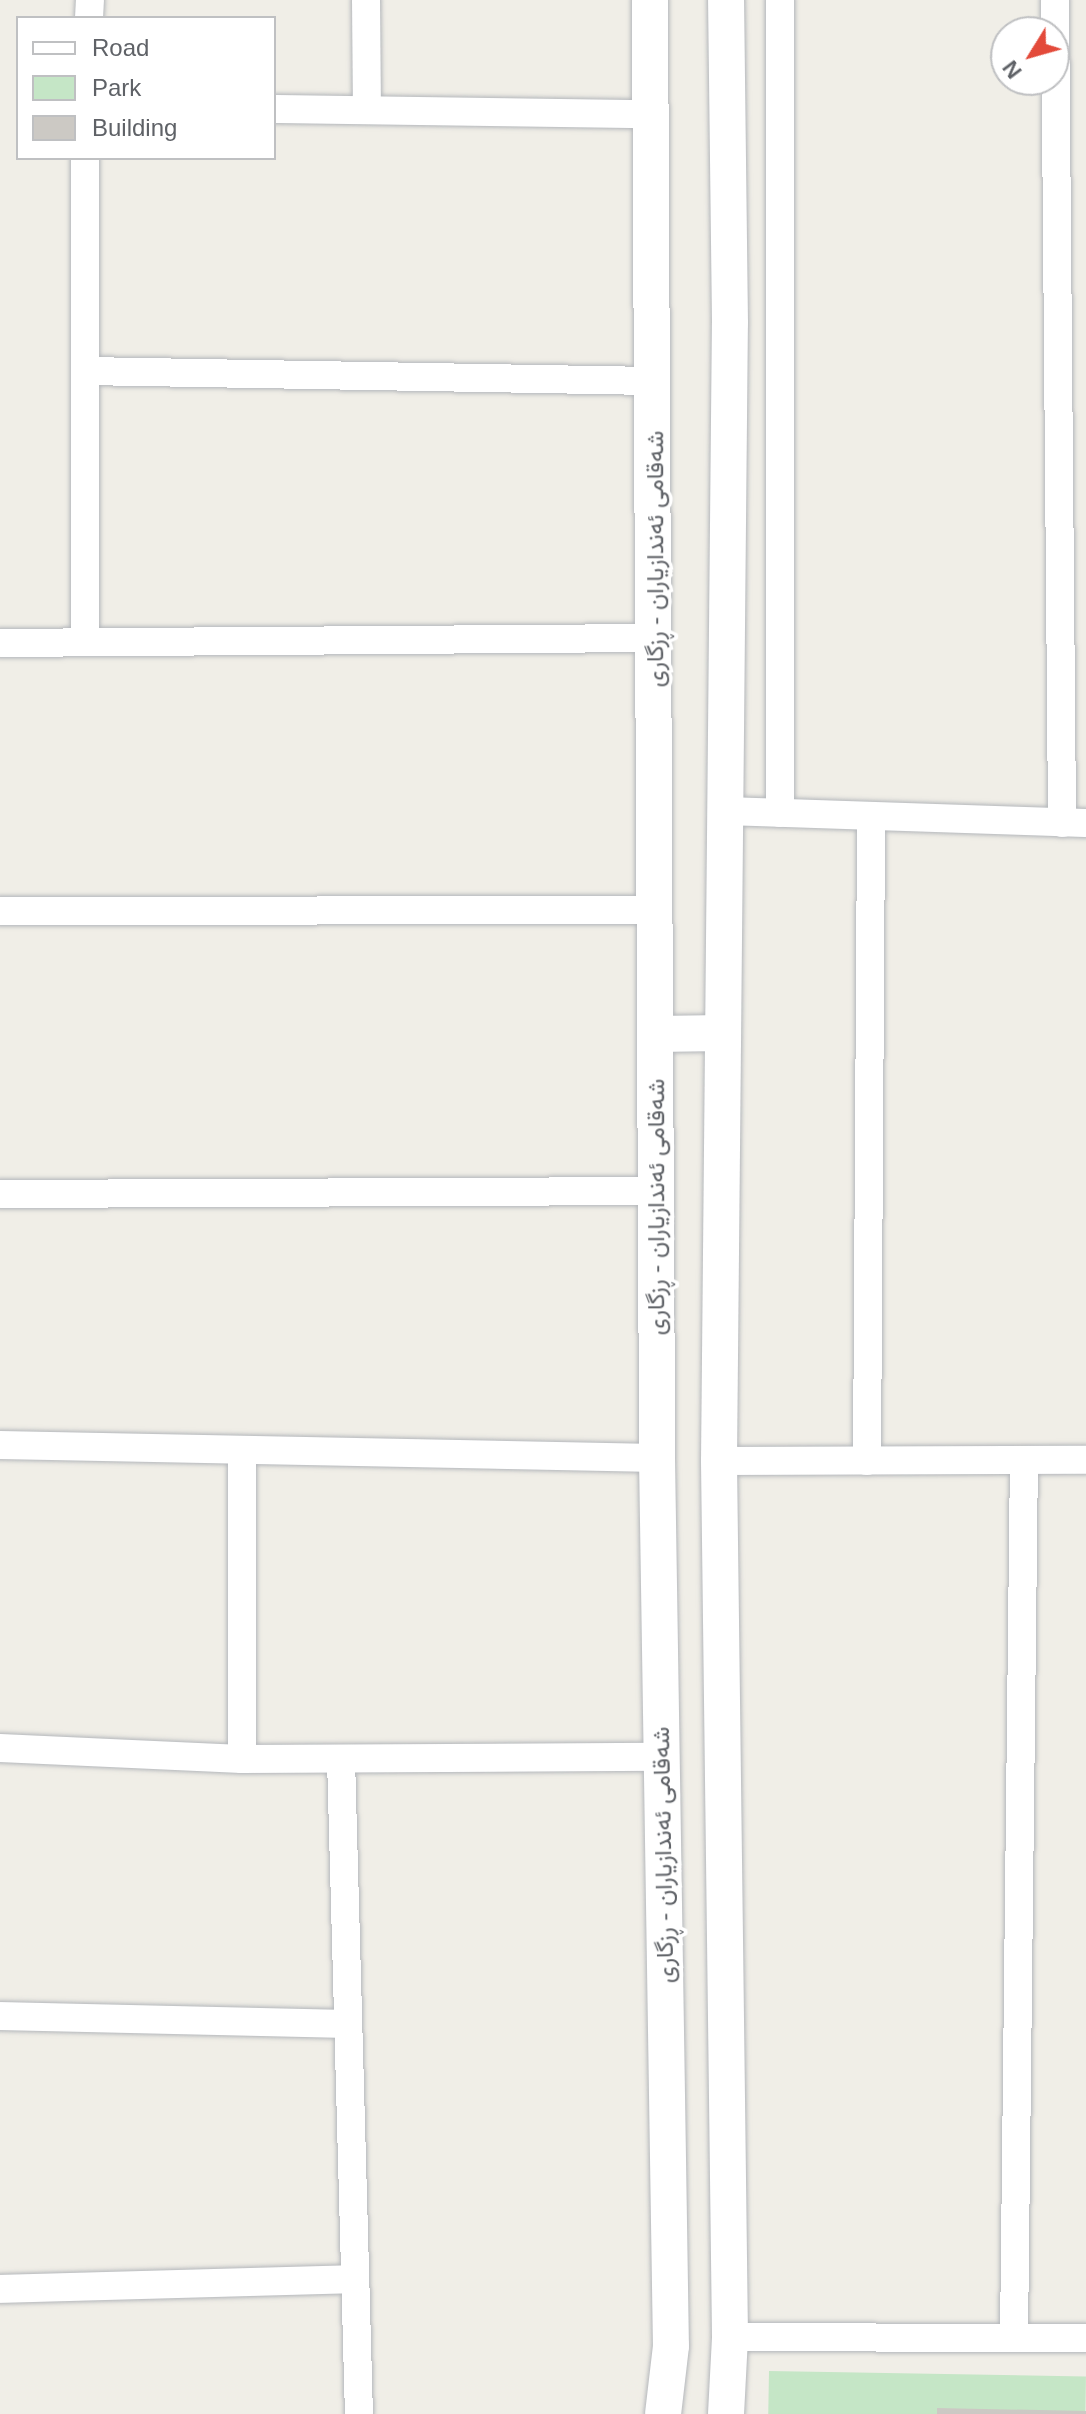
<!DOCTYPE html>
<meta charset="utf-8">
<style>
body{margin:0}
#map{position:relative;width:1086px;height:2414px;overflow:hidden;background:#f0eee7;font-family:Arial,Vazirmatn,sans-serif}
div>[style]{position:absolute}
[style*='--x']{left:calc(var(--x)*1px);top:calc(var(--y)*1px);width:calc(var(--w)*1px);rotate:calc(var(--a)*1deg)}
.green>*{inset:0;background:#c5e6c6;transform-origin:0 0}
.building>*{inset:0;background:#ccc9c4}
.roads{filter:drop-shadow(0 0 2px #b4b7bb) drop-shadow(0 0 2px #b4b7bb)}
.minor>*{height:28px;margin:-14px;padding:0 14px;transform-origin:14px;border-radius:14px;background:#fff}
.tertiary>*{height:36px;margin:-18px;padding:0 18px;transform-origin:18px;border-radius:18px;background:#fff}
span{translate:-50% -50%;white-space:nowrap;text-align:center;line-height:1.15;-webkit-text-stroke:7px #fff;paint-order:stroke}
.street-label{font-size:24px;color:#5f6267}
.legend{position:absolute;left:16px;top:16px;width:260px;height:144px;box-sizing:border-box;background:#fff;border:2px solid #bfc0c2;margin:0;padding:10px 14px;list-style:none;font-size:24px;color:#5f6267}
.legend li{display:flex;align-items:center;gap:16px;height:40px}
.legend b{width:40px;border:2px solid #bfc0c2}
.north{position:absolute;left:990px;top:16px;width:80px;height:80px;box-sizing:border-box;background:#fff;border:2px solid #bfc0c2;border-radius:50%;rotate:233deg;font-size:22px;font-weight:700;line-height:32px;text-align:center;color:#5f6267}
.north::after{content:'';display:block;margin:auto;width:28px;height:36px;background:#e34a3a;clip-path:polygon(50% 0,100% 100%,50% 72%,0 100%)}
</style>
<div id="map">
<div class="green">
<i style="left:769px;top:2371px;width:317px;height:45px;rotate:1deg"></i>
</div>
<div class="building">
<i style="clip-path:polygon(937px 2408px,1086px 2411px,1086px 2414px,937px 2414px)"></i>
</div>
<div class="roads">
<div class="minor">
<i style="--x:366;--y:0;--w:110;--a:89.5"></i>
<i style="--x:780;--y:0;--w:813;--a:90"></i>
<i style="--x:1055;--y:0;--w:823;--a:89.51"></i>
<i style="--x:89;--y:18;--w:18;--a:-87"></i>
<i style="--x:274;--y:109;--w:378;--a:0.8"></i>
<i style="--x:85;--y:371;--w:570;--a:1.01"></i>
<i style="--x:85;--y:640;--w:482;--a:-90"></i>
<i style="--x:0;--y:643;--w:655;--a:-0.44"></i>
<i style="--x:725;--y:811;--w:361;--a:1.9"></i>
<i style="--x:0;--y:911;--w:656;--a:-0.09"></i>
<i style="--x:0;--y:1194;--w:656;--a:-0.26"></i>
<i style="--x:0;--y:1445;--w:657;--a:1.13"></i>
<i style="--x:719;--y:1461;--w:367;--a:-0.2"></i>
<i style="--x:867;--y:1461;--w:645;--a:-89.64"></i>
<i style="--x:0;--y:1748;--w:242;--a:2.6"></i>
<i style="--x:242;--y:1759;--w:419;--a:-0.3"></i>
<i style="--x:242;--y:1759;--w:309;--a:-90"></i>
<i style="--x:341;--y:1759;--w:655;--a:88.43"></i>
<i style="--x:0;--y:2016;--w:345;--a:1.3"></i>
<i style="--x:0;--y:2289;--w:354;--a:-1.6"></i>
<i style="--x:730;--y:2337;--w:356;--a:0.2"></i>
<i style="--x:1014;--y:2338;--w:877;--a:-89.35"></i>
</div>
<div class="tertiary">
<i style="--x:650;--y:0;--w:1458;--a:89.72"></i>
<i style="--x:657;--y:1458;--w:888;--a:89.1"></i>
<i style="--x:671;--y:2346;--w:68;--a:96.7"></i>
<i style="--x:656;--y:1034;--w:67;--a:-0.9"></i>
<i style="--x:726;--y:2414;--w:77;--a:-87"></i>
<i style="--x:730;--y:2337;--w:876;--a:-90.72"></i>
<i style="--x:719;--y:1461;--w:1138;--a:-89.45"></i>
<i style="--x:730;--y:323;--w:323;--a:-90.7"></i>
</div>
</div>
<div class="street-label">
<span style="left:655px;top:559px;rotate:-90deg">شەقامی ئەندازیاران - ڕزگاری</span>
<span style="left:656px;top:1207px;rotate:-90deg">شەقامی ئەندازیاران - ڕزگاری</span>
<span style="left:663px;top:1855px;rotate:-91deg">شەقامی ئەندازیاران - ڕزگاری</span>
</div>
<ul class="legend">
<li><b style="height:10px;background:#fff"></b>Road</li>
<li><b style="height:22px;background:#c5e6c6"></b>Park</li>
<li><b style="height:22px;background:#ccc9c4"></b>Building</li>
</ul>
<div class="north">N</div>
</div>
